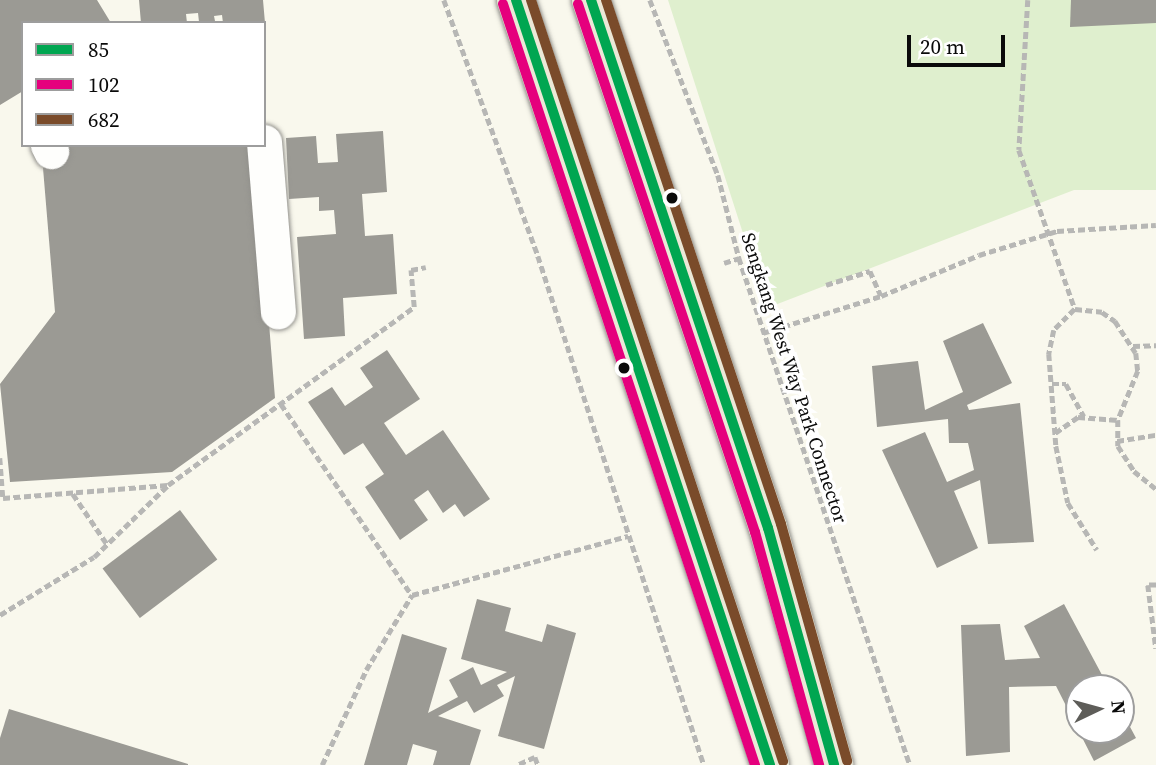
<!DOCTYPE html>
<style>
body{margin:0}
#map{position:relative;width:1156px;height:765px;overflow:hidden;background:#f9f8ed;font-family:"Source Serif 4",serif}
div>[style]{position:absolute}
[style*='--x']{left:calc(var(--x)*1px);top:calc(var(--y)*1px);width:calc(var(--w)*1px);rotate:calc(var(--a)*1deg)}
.green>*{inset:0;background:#dfefce}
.building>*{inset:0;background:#9b9a94;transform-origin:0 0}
.path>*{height:4.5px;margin-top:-2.25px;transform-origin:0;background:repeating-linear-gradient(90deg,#b7b7b5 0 7px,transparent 0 10.5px)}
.roads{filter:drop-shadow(0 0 2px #92918c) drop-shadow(0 0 2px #92918c)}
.minor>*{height:35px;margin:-17.5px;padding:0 17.5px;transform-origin:17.5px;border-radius:17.5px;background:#fefefc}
.major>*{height:38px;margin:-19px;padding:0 19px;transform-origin:19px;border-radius:19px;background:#ebe8d7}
.bus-1>*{height:10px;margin:-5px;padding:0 5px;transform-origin:5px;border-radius:5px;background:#00a651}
.bus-2>*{height:10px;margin:-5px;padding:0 5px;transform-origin:5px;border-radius:5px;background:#e5007d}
.bus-3>*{height:10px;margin:-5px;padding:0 5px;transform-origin:5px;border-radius:5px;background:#7a4b2a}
.dots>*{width:19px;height:19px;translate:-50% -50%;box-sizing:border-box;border:4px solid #fff;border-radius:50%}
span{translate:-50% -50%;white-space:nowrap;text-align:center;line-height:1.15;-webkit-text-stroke:7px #fff;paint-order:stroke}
.street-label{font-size:19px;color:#0a0a0a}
.legend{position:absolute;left:21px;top:21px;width:245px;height:126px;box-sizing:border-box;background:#fff;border:2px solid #9d9d9d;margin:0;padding:9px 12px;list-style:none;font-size:21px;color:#0a0a0a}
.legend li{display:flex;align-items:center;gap:14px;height:35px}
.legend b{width:35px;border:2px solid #9d9d9d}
.north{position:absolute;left:1065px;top:674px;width:70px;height:70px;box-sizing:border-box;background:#fff;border:2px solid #9d9d9d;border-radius:50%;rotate:85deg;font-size:19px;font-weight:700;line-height:28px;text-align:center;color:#0a0a0a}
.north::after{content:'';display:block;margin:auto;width:24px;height:32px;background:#5e5d59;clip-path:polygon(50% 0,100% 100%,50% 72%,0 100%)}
.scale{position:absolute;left:907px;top:35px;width:98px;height:32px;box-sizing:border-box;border:4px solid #0a0a0a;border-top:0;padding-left:9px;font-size:21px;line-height:24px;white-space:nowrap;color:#0a0a0a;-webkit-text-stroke:5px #fff;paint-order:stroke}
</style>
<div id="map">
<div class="green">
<i style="clip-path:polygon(668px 0,1156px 0,1156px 190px,1074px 190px,767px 308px)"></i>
</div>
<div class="building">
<i style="clip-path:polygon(0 0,97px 0,111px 23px,23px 23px,23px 91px,0 105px)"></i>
<i style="clip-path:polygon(139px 0,263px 0,265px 23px,223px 23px,222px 15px,214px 16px,215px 21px,199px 22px,198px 13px,186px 14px,187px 23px,141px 23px)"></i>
<i style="clip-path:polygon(1071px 0,1156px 0,1156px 23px,1070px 27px)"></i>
<i style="clip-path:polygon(383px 131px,387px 192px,362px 194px,365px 236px,393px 234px,397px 294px,343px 298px,345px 336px,304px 339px,297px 237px,336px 234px,334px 210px,319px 211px,319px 197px,289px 199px,286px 138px,316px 136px,318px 163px,338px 162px,336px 134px)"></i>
<i style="clip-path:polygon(61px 145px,249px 145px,262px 236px,275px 398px,172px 472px,10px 482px,0 384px,55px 312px,42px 156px)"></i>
<i style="clip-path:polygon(983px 323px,1012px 383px,967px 405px,969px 410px,1020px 403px,1034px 542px,988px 544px,980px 480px,954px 491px,978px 548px,937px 568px,882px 450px,925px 432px,947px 482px,974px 470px,968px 443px,949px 443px,948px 419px,877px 427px,872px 366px,918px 361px,925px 410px,963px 392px,943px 341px)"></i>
<i style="clip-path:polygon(387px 350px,420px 399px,384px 423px,406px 455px,443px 430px,490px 499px,464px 517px,455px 504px,443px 513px,428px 490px,414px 500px,428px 520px,400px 540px,365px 487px,384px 474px,363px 443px,344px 455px,308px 402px,332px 387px,345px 406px,373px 387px,360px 368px)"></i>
<i style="left:180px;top:510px;width:62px;height:97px;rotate:53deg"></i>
<i style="clip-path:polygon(477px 599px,511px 608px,505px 631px,542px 642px,547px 624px,576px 633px,544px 749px,498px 736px,515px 676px,497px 685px,504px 696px,474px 713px,467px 701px,438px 716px,481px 730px,470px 765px,433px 765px,437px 751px,413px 744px,407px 765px,364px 765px,402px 634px,447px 648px,428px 713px,458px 697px,449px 680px,473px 667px,481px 685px,507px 672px,461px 659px)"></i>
<i style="clip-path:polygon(1064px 604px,1109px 688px,1079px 688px,1079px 730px,1121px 730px,1121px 710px,1136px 738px,1094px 761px,1056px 686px,1009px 687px,1010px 752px,966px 756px,961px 625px,1000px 624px,1005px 660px,1040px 658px,1024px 626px)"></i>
<i style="clip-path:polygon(9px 709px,188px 764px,188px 765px,0 765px,0 738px)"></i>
</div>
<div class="path">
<i style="--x:444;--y:0;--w:273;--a:69.8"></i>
<i style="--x:538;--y:256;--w:535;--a:71.94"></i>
<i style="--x:650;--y:0;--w:188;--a:68.8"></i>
<i style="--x:718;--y:175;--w:86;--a:75.8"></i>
<i style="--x:739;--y:258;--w:535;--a:71.36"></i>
<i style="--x:1028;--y:0;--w:150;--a:93.4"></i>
<i style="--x:1019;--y:150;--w:169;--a:70.6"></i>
<i style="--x:1075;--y:309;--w:27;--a:6"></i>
<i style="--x:1102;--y:312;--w:16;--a:35"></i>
<i style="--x:1115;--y:321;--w:38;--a:57"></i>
<i style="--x:1136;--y:353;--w:18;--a:84"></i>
<i style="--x:1138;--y:371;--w:53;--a:112.2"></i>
<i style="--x:1118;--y:420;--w:26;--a:90"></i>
<i style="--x:1118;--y:446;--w:30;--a:57"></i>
<i style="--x:1134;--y:471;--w:28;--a:39"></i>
<i style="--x:724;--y:263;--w:16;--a:-18"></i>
<i style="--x:826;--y:285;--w:46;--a:-17.7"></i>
<i style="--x:870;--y:271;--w:27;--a:66"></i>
<i style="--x:1075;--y:309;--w:30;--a:135"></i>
<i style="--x:1054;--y:330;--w:25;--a:102"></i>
<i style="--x:1049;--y:354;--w:92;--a:85.6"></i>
<i style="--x:1056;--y:446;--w:58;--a:78.1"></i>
<i style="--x:1068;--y:503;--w:55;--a:58.3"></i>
<i style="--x:763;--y:333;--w:124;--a:-17.4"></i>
<i style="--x:881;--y:296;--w:106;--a:-22.7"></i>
<i style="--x:979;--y:255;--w:82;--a:-17.1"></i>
<i style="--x:1057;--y:231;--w:99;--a:-3.5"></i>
<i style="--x:1133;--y:346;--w:23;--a:-2"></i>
<i style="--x:1052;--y:384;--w:14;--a:0"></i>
<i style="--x:1066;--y:384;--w:37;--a:61"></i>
<i style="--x:281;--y:404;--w:232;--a:55.6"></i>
<i style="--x:412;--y:595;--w:224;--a:-15.3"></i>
<i style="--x:1055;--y:433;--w:28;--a:-35"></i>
<i style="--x:1078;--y:417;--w:40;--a:4.3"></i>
<i style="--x:1117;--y:441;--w:39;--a:-9"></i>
<i style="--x:0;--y:458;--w:40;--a:85.7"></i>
<i style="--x:3;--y:498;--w:165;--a:-4.5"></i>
<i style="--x:73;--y:494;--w:60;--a:55.8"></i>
<i style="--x:1156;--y:585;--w:8;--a:180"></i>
<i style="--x:1148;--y:585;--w:64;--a:82.8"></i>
<i style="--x:0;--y:615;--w:110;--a:-31.7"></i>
<i style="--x:94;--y:557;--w:103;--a:-44.2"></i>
<i style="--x:168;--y:485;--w:304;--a:-35.9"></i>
<i style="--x:414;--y:307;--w:37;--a:-95"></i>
<i style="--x:411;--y:270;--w:15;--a:-11"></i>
<i style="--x:519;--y:764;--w:17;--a:-24"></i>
<i style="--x:535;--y:757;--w:9;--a:69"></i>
<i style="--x:322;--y:765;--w:105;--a:-65.1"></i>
<i style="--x:366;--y:670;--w:88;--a:-58.5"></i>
</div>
<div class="roads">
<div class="minor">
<i style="--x:264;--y:142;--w:170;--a:85.3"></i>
<i style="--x:48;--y:145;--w:7;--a:63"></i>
</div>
<div class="major">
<i style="--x:516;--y:0;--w:806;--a:71.63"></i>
<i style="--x:591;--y:0;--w:557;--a:71.47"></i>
<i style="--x:768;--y:528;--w:246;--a:74.4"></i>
</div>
</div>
<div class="bus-1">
<i style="--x:516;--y:0;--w:806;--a:71.63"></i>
<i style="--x:591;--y:0;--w:557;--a:71.47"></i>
<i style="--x:768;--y:528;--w:246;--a:74.4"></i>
</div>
<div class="bus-2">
<i style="--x:503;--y:4;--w:802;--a:71.68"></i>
<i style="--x:578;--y:4;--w:557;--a:71.47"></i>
<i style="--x:755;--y:532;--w:242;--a:74.6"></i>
</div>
<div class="bus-3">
<i style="--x:531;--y:0;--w:802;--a:71.68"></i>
<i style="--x:606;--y:0;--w:552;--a:71.53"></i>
<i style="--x:781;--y:524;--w:246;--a:74.4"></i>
</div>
<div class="dots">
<i style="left:672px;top:198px;background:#0a0a0a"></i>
<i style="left:624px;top:368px;background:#0a0a0a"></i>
</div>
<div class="street-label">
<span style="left:794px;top:378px;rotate:72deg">Sengkang West Way Park Connector</span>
</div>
<ul class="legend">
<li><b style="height:9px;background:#00a651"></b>85</li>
<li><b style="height:9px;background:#e5007d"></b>102</li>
<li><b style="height:9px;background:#7a4b2a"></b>682</li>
</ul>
<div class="north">N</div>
<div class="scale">20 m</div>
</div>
